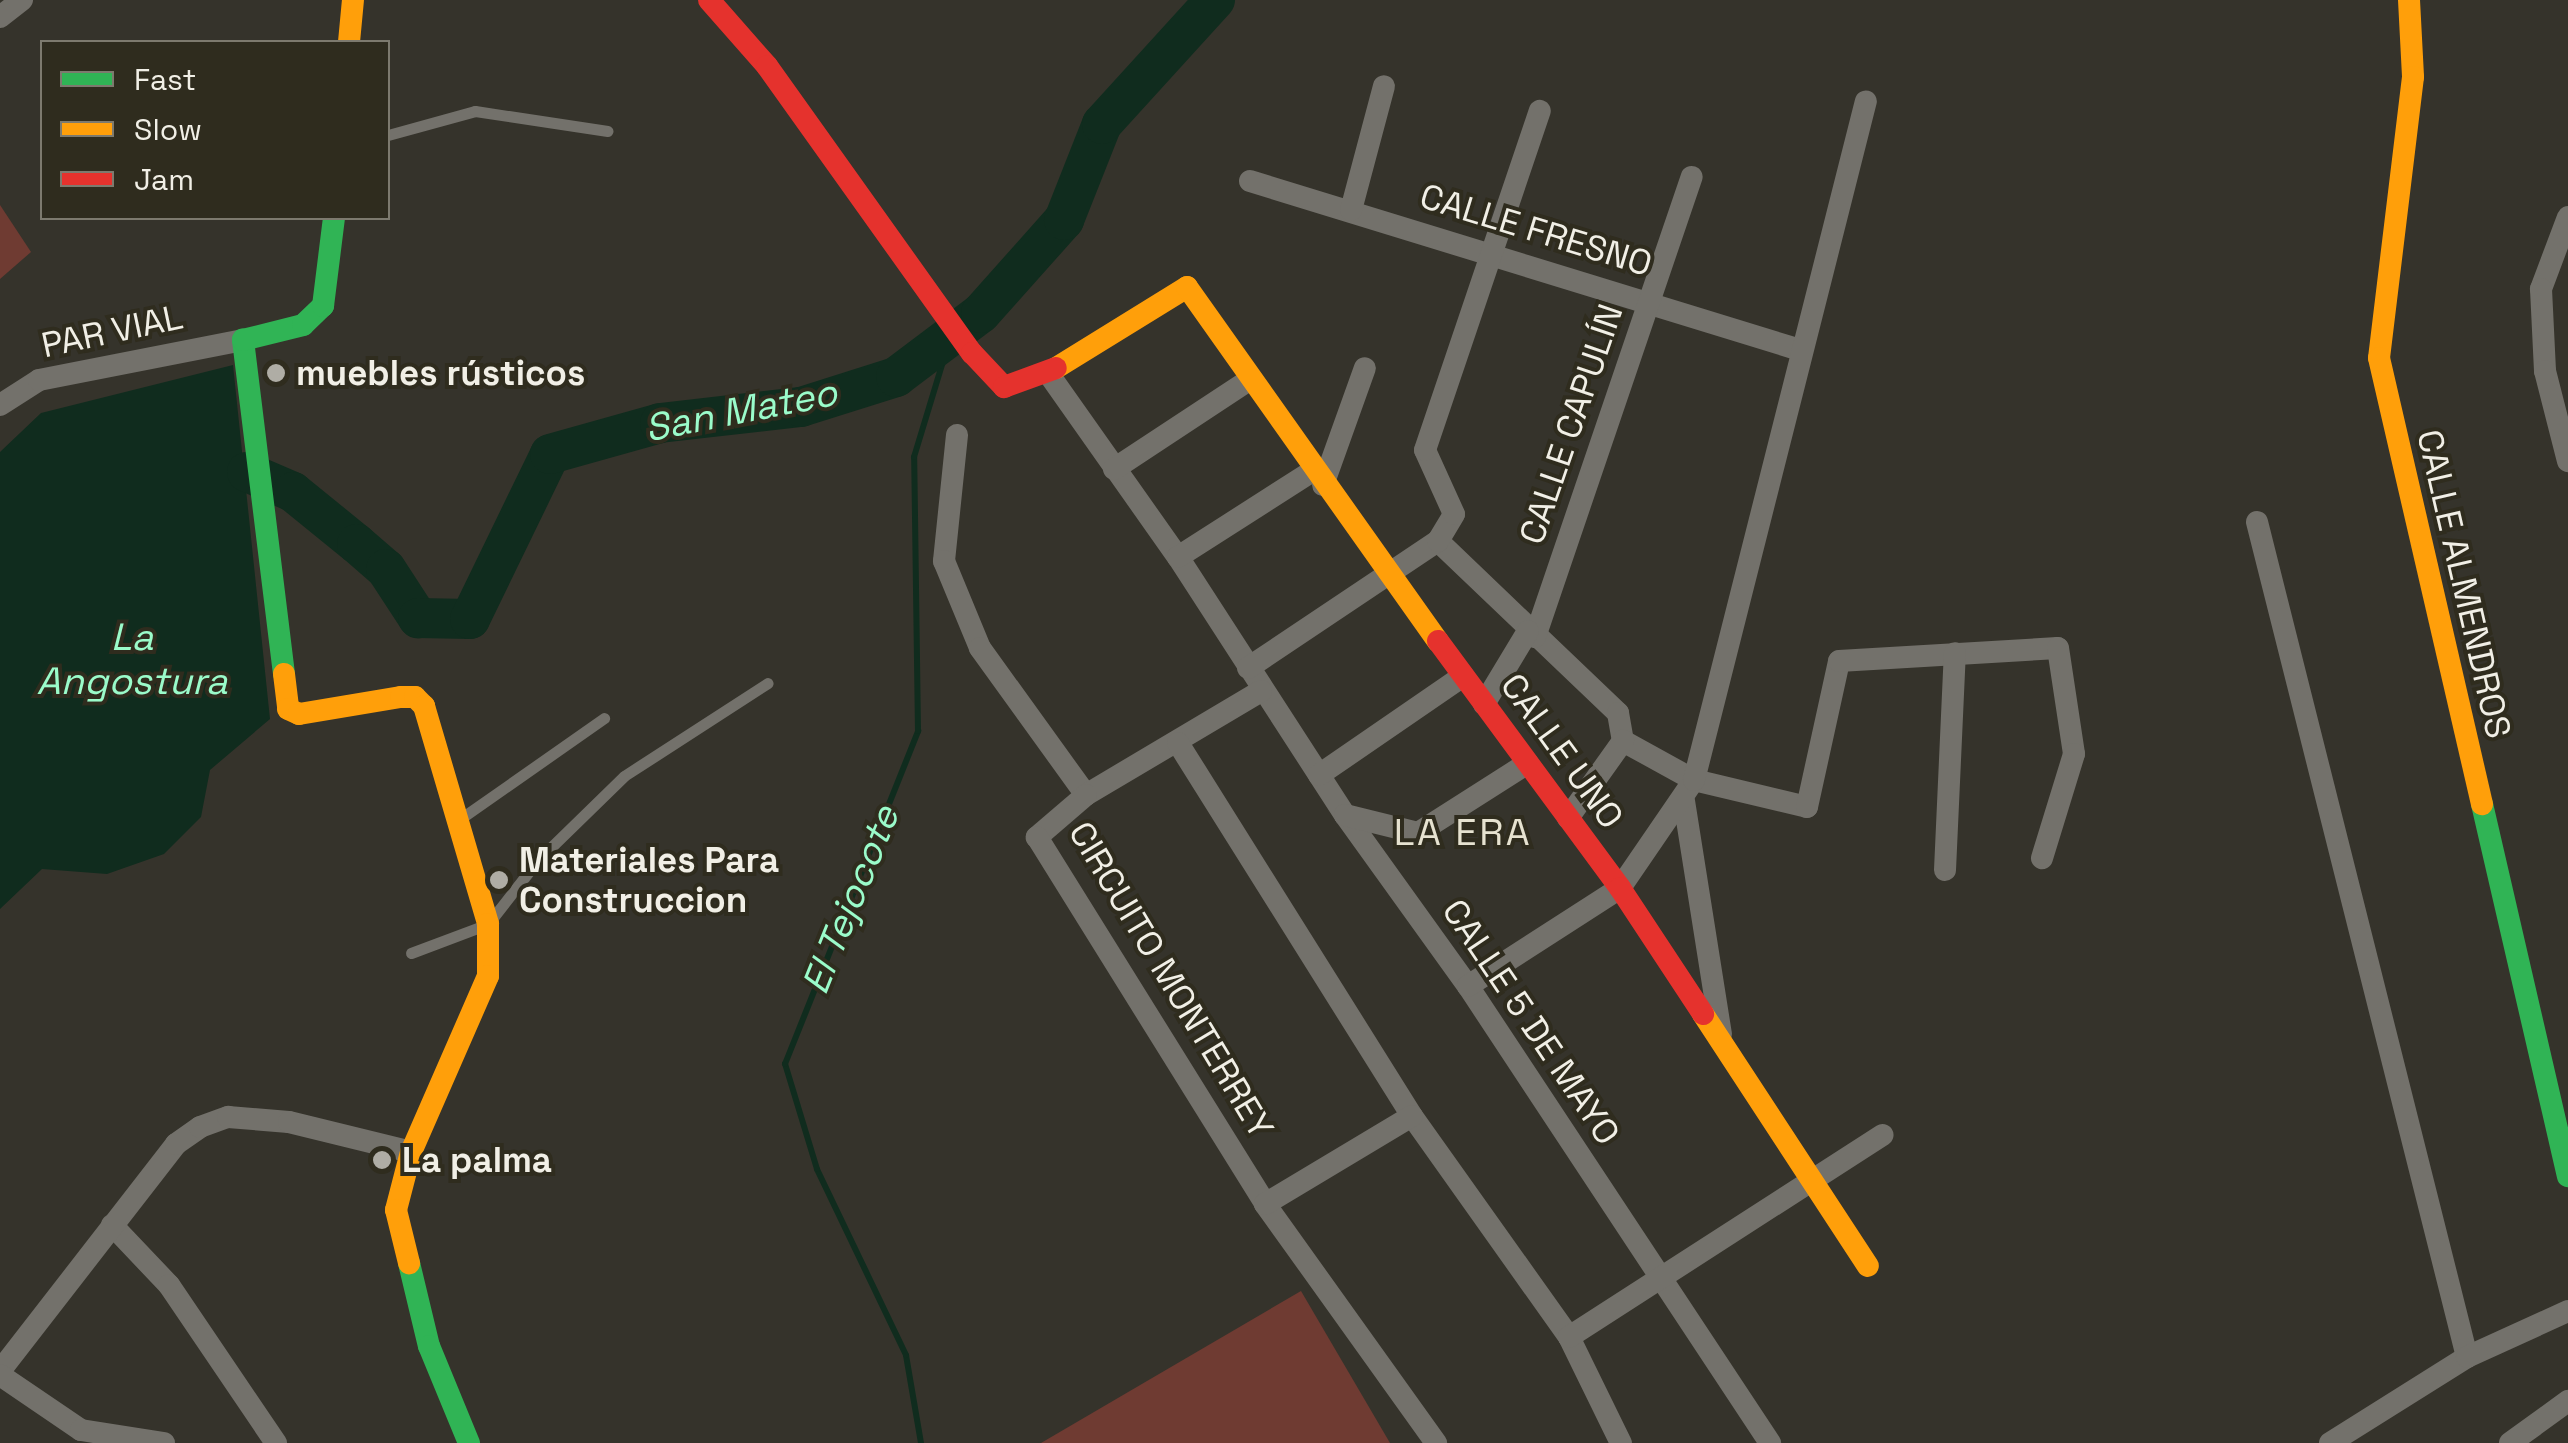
<!DOCTYPE html>
<meta charset="utf-8">
<style>
body{margin:0}
#map{position:relative;width:2568px;height:1443px;overflow:hidden;background:#35332b;font-family:"Space Grotesk",sans-serif}
div>[style]{position:absolute}
[style*='--x']{left:calc(var(--x)*1px);top:calc(var(--y)*1px);width:calc(var(--w)*1px);rotate:calc(var(--a)*1deg)}
.green>*{inset:0;background:#6f3b32}
.water>*{inset:0;background:#102c1e}
.stream>*{height:6px;margin:-3px;padding:0 3px;transform-origin:3px;border-radius:3px;background:#102c1e}
.river>*{height:40px;margin:-20px;padding:0 20px;transform-origin:20px;border-radius:20px;background:#102c1e}
.lane>*{height:11px;margin:-5.5px;padding:0 5.5px;transform-origin:5.5px;border-radius:5.5px;background:#73716b}
.street>*{height:22px;margin:-11px;padding:0 11px;transform-origin:11px;border-radius:11px;background:#73716b}
.fast>*{height:22px;margin:-11px;padding:0 11px;transform-origin:11px;border-radius:11px;background:#30b455}
.slow>*{height:22px;margin:-11px;padding:0 11px;transform-origin:11px;border-radius:11px;background:#ff9f0a}
.jam>*{height:22px;margin:-11px;padding:0 11px;transform-origin:11px;border-radius:11px;background:#e5322d}
.dots>*{width:28px;height:28px;translate:-50% -50%;box-sizing:border-box;border:5px solid #2f2c1e;border-radius:50%}
span{translate:-50% -50%;white-space:nowrap;text-align:center;line-height:1.15;-webkit-text-stroke:8px #2f2c1e;paint-order:stroke}
.street-label{font-size:35px;color:#f1efe6}
.poi-label{font-size:35px;color:#f1efe6;font-weight:700}
.left{translate:0 -50%;text-align:left}
.water-label{font-size:38px;color:#9afbca;font-style:italic}
.neighbourhood-label{font-size:38px;color:#e6e2d0;letter-spacing:2.5px}
.legend{position:absolute;left:40px;top:40px;width:350px;height:180px;box-sizing:border-box;background:#2f2c1e;border:2px solid #7d7a6e;margin:0;padding:12px 18px;list-style:none;font-size:30px;color:#f1efe6}
.legend li{display:flex;align-items:center;gap:20px;height:50px}
.legend b{width:50px;border:2px solid #7d7a6e}
</style>
<div id="map">
<div class="green">
<i style="clip-path:polygon(0 205px,31px 252px,0 279px)"></i>
<i style="clip-path:polygon(1301px 1291px,1390px 1443px,1041px 1443px,1159px 1374px)"></i>
</div>
<div class="water">
<i style="clip-path:polygon(233px 365px,270px 719px,210px 770px,201px 817px,164px 854px,107px 874px,42px 869px,0 909px,0 452px,41px 413px)"></i>
</div>
<div class="stream">
<i style="--x:921;--y:1443;--w:89;--a:-99.7"></i>
<i style="--x:906;--y:1355;--w:206;--a:-115.6"></i>
<i style="--x:817;--y:1169;--w:110;--a:-106.9"></i>
<i style="--x:785;--y:1064;--w:359;--a:-68.2"></i>
<i style="--x:918;--y:731;--w:274;--a:-90.8"></i>
<i style="--x:914;--y:457;--w:120;--a:-73.1"></i>
</div>
<div class="river">
<i style="--x:247;--y:472;--w:50;--a:23.5"></i>
<i style="--x:293;--y:492;--w:82;--a:39.1"></i>
<i style="--x:357;--y:544;--w:38;--a:41"></i>
<i style="--x:386;--y:569;--w:59;--a:56.9"></i>
<i style="--x:418;--y:618;--w:52;--a:1.1"></i>
<i style="--x:470;--y:619;--w:183;--a:-64.1"></i>
<i style="--x:550;--y:454;--w:114;--a:-15.7"></i>
<i style="--x:660;--y:423;--w:142;--a:-6.5"></i>
<i style="--x:801;--y:407;--w:100;--a:-17.5"></i>
<i style="--x:896;--y:377;--w:106;--a:-37"></i>
<i style="--x:981;--y:313;--w:125;--a:-48.3"></i>
<i style="--x:1064;--y:220;--w:103;--a:-68.4"></i>
<i style="--x:1102;--y:124;--w:168;--a:-47.7"></i>
</div>
<div class="lane">
<i style="--x:388;--y:135;--w:90;--a:-15.4"></i>
<i style="--x:475;--y:111;--w:134;--a:8.6"></i>
<i style="--x:460;--y:819;--w:176;--a:-35"></i>
<i style="--x:411;--y:953;--w:82;--a:-20.6"></i>
<i style="--x:488;--y:924;--w:81;--a:-52"></i>
<i style="--x:538;--y:860;--w:120;--a:-44.3"></i>
<i style="--x:624;--y:776;--w:171;--a:-32.9"></i>
</div>
<div class="street">
<i style="--x:0;--y:17;--w:28;--a:-38"></i>
<i style="--x:1250;--y:181;--w:575;--a:17.08"></i>
<i style="--x:1351;--y:210;--w:128;--a:-75.1"></i>
<i style="--x:2568;--y:217;--w:77;--a:110.6"></i>
<i style="--x:2541;--y:289;--w:82;--a:87.2"></i>
<i style="--x:2545;--y:371;--w:93;--a:75.7"></i>
<i style="--x:1048;--y:373;--w:225;--a:54.8"></i>
<i style="--x:1178;--y:557;--w:307;--a:57.1"></i>
<i style="--x:1345;--y:815;--w:211;--a:54.3"></i>
<i style="--x:1468;--y:986;--w:548;--a:56.54"></i>
<i style="--x:0;--y:405;--w:46;--a:-32.7"></i>
<i style="--x:39;--y:380;--w:208;--a:-11.1"></i>
<i style="--x:957;--y:435;--w:127;--a:95.9"></i>
<i style="--x:944;--y:561;--w:94;--a:67.5"></i>
<i style="--x:980;--y:648;--w:181;--a:54.2"></i>
<i style="--x:1114;--y:469;--w:162;--a:-33.4"></i>
<i style="--x:1323;--y:485;--w:124;--a:-70.3"></i>
<i style="--x:2257;--y:522;--w:861;--a:75.88"></i>
<i style="--x:1438;--y:541;--w:249;--a:43.7"></i>
<i style="--x:1618;--y:713;--w:28;--a:80"></i>
<i style="--x:1178;--y:557;--w:161;--a:-32.6"></i>
<i style="--x:1535;--y:637;--w:486;--a:-71.2"></i>
<i style="--x:1248;--y:668;--w:229;--a:-33.8"></i>
<i style="--x:1438;--y:541;--w:31;--a:-59"></i>
<i style="--x:1454;--y:514;--w:70;--a:-114.4"></i>
<i style="--x:1425;--y:450;--w:358;--a:-71.3"></i>
<i style="--x:1261;--y:691;--w:204;--a:149.3"></i>
<i style="--x:1086;--y:795;--w:65;--a:139.4"></i>
<i style="--x:1037;--y:837;--w:432;--a:58.1"></i>
<i style="--x:1265;--y:1204;--w:294;--a:54.4"></i>
<i style="--x:1484;--y:704;--w:85;--a:-58.9"></i>
<i style="--x:1623;--y:741;--w:81;--a:28.8"></i>
<i style="--x:1694;--y:780;--w:116;--a:13.4"></i>
<i style="--x:1807;--y:807;--w:149;--a:-77.6"></i>
<i style="--x:1839;--y:661;--w:219;--a:-3.4"></i>
<i style="--x:2058;--y:648;--w:107;--a:81.4"></i>
<i style="--x:2074;--y:754;--w:109;--a:107.1"></i>
<i style="--x:1178;--y:743;--w:440;--a:57.9"></i>
<i style="--x:1412;--y:1116;--w:271;--a:54.6"></i>
<i style="--x:1569;--y:1337;--w:118;--a:63.9"></i>
<i style="--x:1319;--y:775;--w:175;--a:-34.5"></i>
<i style="--x:1684;--y:801;--w:236;--a:81"></i>
<i style="--x:1345;--y:815;--w:75;--a:13.9"></i>
<i style="--x:1418;--y:833;--w:130;--a:-32.5"></i>
<i style="--x:1568;--y:818;--w:95;--a:-54.5"></i>
<i style="--x:1945;--y:870;--w:217;--a:-87.4"></i>
<i style="--x:1468;--y:986;--w:181;--a:-32.8"></i>
<i style="--x:1620;--y:888;--w:131;--a:-55.6"></i>
<i style="--x:1694;--y:780;--w:700;--a:-75.79"></i>
<i style="--x:1265;--y:1204;--w:171;--a:-30.9"></i>
<i style="--x:112;--y:1225;--w:83;--a:46.5"></i>
<i style="--x:169;--y:1285;--w:191;--a:55.9"></i>
<i style="--x:1569;--y:1337;--w:373;--a:-32.8"></i>
<i style="--x:0;--y:1371;--w:287;--a:-52.2"></i>
<i style="--x:176;--y:1144;--w:29;--a:-35"></i>
<i style="--x:200;--y:1127;--w:30;--a:-20"></i>
<i style="--x:228;--y:1117;--w:61;--a:4.7"></i>
<i style="--x:289;--y:1122;--w:126;--a:13.8"></i>
<i style="--x:0;--y:1375;--w:98;--a:34.2"></i>
<i style="--x:81;--y:1430;--w:84;--a:8.9"></i>
<i style="--x:2330;--y:1443;--w:162;--a:-32.1"></i>
<i style="--x:2467;--y:1357;--w:111;--a:-24.5"></i>
<i style="--x:2510;--y:1443;--w:72;--a:-35.9"></i>
</div>
<div class="fast">
<i style="--x:284;--y:674;--w:337;--a:-97"></i>
<i style="--x:243;--y:340;--w:62;--a:-14"></i>
<i style="--x:303;--y:325;--w:28;--a:-44"></i>
<i style="--x:323;--y:306;--w:89;--a:-82.9"></i>
<i style="--x:2482;--y:804;--w:382;--a:77"></i>
<i style="--x:409;--y:1263;--w:85;--a:76.5"></i>
<i style="--x:429;--y:1346;--w:105;--a:67.6"></i>
</div>
<div class="slow">
<i style="--x:2409;--y:0;--w:77;--a:87"></i>
<i style="--x:2413;--y:77;--w:283;--a:96.9"></i>
<i style="--x:2379;--y:358;--w:458;--a:77"></i>
<i style="--x:349;--y:42;--w:42;--a:-84.6"></i>
<i style="--x:1056;--y:368;--w:154;--a:-31.7"></i>
<i style="--x:1187;--y:287;--w:434;--a:54.7"></i>
<i style="--x:284;--y:674;--w:35;--a:83"></i>
<i style="--x:288;--y:709;--w:12;--a:24"></i>
<i style="--x:299;--y:714;--w:103;--a:-9.5"></i>
<i style="--x:401;--y:697;--w:14;--a:0"></i>
<i style="--x:415;--y:697;--w:13;--a:45"></i>
<i style="--x:424;--y:706;--w:227;--a:73.6"></i>
<i style="--x:488;--y:924;--w:52;--a:90"></i>
<i style="--x:488;--y:976;--w:192;--a:113.6"></i>
<i style="--x:411;--y:1152;--w:60;--a:104.5"></i>
<i style="--x:396;--y:1210;--w:55;--a:76.2"></i>
<i style="--x:1703;--y:1014;--w:301;--a:56.8"></i>
</div>
<div class="jam">
<i style="--x:709;--y:0;--w:88;--a:48.7"></i>
<i style="--x:767;--y:66;--w:353;--a:54.5"></i>
<i style="--x:972;--y:353;--w:47;--a:46.7"></i>
<i style="--x:1004;--y:387;--w:55;--a:-20.1"></i>
<i style="--x:1438;--y:641;--w:307;--a:53.6"></i>
<i style="--x:1620;--y:888;--w:151;--a:56.6"></i>
</div>
<div class="dots">
<i style="left:276px;top:373px;background:#afada5"></i>
<i style="left:499px;top:880px;background:#afada5"></i>
<i style="left:382px;top:1160px;background:#afada5"></i>
</div>
<div class="street-label">
<span style="left:1536px;top:230px;rotate:17deg">CALLE FRESNO</span>
<span style="left:112px;top:331px;rotate:-12deg">PAR VIAL</span>
<span style="left:1571px;top:424px;rotate:-71deg">CALLE CAPULÍN</span>
<span style="left:2464px;top:584px;rotate:77deg">CALLE ALMENDROS</span>
<span style="left:1562px;top:751px;rotate:54deg">CALLE UNO</span>
<span style="left:1171px;top:980px;rotate:59deg">CIRCUITO MONTERREY</span>
<span style="left:1531px;top:1022px;rotate:56deg">CALLE 5 DE MAYO</span>
</div>
<div class="poi-label">
<span class="left" style="left:296px;top:373px">muebles rústicos</span>
<span class="left" style="left:519px;top:880px">Materiales Para<br>Construccion</span>
<span class="left" style="left:402px;top:1160px">La palma</span>
</div>
<div class="water-label">
<span style="left:741px;top:411px;rotate:-11deg">San Mateo</span>
<span style="left:132px;top:660px">La<br>Angostura</span>
<span style="left:851px;top:900px;rotate:-68deg">El Tejocote</span>
</div>
<div class="neighbourhood-label">
<span style="left:1463px;top:833px">LA ERA</span>
</div>
<ul class="legend">
<li><b style="height:12px;background:#30b455"></b>Fast</li>
<li><b style="height:12px;background:#ff9f0a"></b>Slow</li>
<li><b style="height:12px;background:#e5322d"></b>Jam</li>
</ul>
</div>
